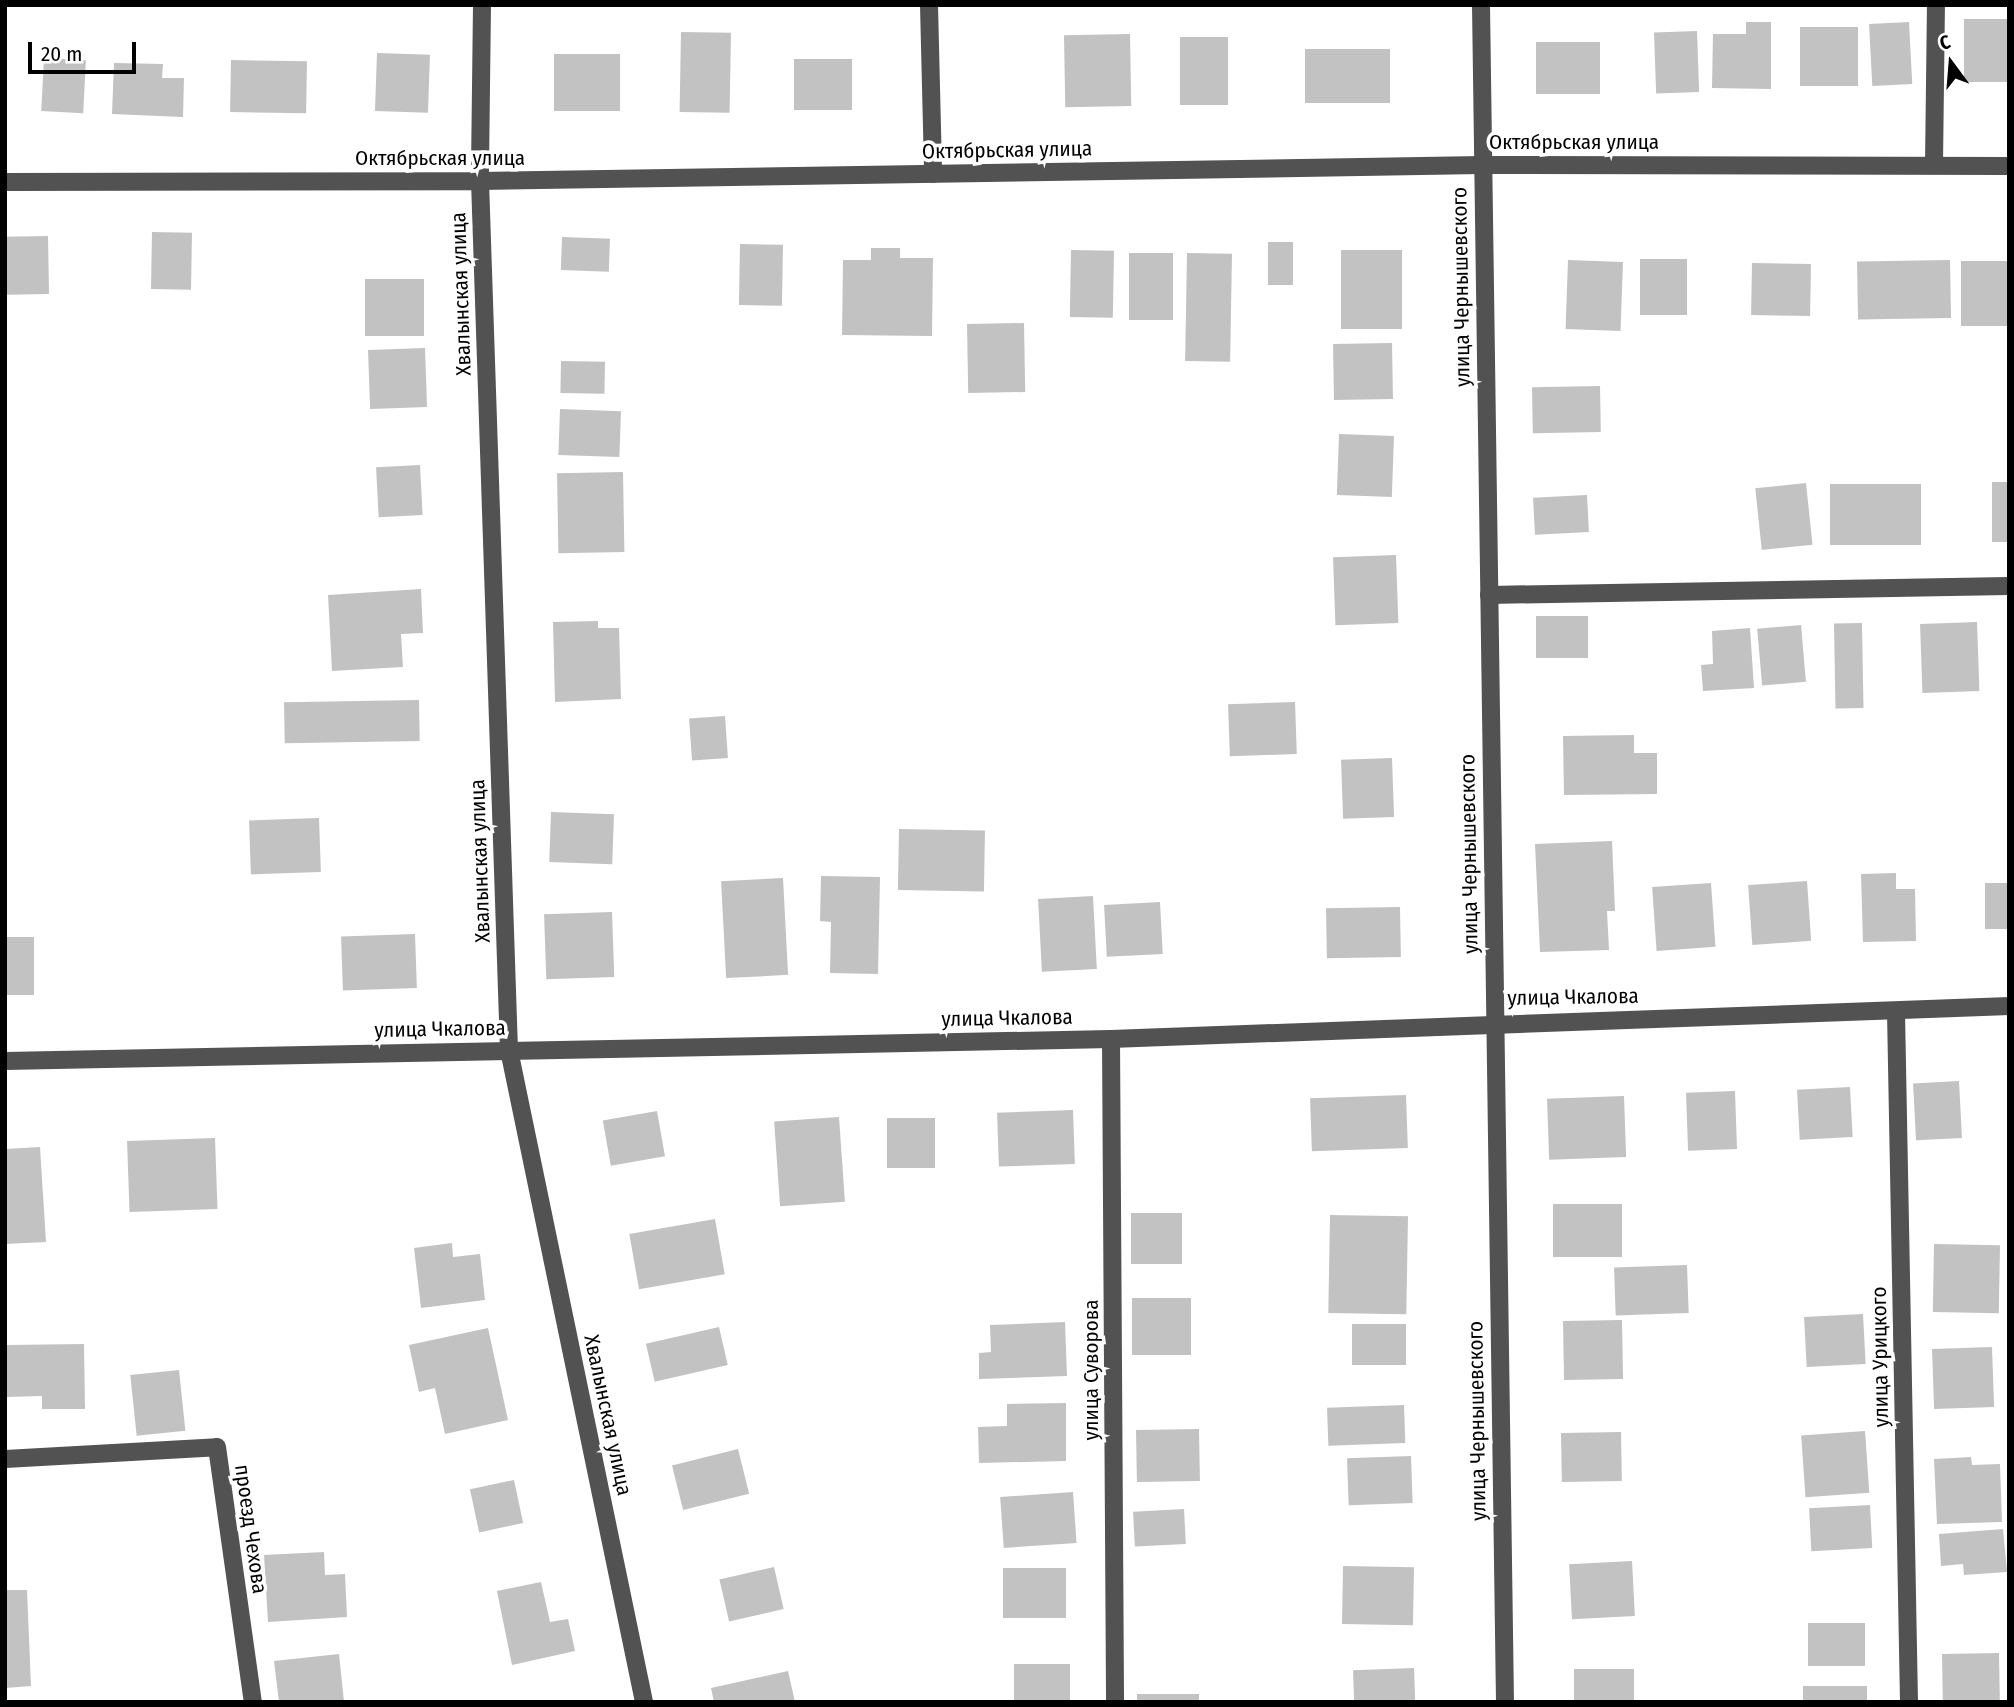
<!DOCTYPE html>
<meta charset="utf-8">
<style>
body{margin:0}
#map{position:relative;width:2014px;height:1707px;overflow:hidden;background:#fff;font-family:"Fira Sans Condensed",sans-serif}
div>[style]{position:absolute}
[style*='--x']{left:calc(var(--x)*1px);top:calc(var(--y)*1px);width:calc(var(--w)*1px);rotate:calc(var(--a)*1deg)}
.building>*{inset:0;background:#c2c2c2;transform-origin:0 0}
.minor>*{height:18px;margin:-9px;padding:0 9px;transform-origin:9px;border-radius:9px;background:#525252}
span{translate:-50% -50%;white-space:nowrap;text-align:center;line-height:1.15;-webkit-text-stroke:7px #fff;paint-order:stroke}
.street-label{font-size:21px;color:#000}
.frame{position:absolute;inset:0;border:7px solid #000;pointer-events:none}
.north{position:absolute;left:1916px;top:28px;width:70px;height:70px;-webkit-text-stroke:5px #fff;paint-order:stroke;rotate:344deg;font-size:19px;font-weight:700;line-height:28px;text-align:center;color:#000}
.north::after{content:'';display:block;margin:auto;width:24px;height:32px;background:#000;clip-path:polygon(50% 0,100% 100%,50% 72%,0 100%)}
.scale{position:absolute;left:28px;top:42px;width:108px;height:32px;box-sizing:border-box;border:4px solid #000;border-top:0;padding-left:9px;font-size:21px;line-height:24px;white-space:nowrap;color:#000;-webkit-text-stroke:5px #fff;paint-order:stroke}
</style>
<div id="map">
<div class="building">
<i style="left:2009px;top:19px;width:63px;height:45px;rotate:90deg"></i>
<i style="clip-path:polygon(1746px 22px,1771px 22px,1771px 89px,1712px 88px,1713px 34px,1746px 34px)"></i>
<i style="left:1909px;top:22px;width:62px;height:40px;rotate:87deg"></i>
<i style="left:1858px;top:27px;width:59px;height:58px;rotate:90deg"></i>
<i style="left:1697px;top:31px;width:61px;height:43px;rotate:88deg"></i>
<i style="left:681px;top:32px;width:50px;height:80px;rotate:1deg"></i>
<i style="left:1130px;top:34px;width:72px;height:66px;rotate:89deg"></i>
<i style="left:1180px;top:37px;width:48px;height:68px"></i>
<i style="left:1600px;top:42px;width:52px;height:64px;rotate:90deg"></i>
<i style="left:1390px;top:49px;width:54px;height:85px;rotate:90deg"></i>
<i style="left:377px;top:53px;width:53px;height:58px;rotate:2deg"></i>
<i style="left:554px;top:54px;width:66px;height:57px"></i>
<i style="left:44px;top:58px;width:42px;height:53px;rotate:3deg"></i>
<i style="left:794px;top:59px;width:58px;height:51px"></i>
<i style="left:231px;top:60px;width:76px;height:52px;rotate:1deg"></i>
<i style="clip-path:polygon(114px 63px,163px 64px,162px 78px,184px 78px,183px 117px,112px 114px)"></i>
<i style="left:152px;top:232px;width:40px;height:57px;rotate:1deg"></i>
<i style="left:48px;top:236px;width:58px;height:43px;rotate:89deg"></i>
<i style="left:562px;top:237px;width:48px;height:33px;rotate:2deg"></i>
<i style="left:1268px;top:242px;width:25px;height:43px"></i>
<i style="left:740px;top:244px;width:43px;height:61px;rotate:1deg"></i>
<i style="clip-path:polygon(871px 248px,900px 248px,900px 258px,933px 258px,932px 336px,842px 335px,843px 260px,871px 260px)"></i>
<i style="left:1071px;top:250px;width:43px;height:67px;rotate:1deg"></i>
<i style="left:1341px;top:250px;width:61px;height:79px"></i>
<i style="left:1129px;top:253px;width:44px;height:67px"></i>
<i style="left:1187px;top:253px;width:45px;height:108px;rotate:1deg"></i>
<i style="left:1640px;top:259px;width:47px;height:56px"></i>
<i style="left:1568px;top:260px;width:55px;height:69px;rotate:2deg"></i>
<i style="left:1950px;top:260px;width:58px;height:93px;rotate:89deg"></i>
<i style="left:1961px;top:261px;width:48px;height:65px"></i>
<i style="left:1752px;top:263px;width:59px;height:52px;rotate:1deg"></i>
<i style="left:365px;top:279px;width:59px;height:57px"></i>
<i style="left:1024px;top:323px;width:69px;height:57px;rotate:89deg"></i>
<i style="left:1392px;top:343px;width:56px;height:59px;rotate:89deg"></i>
<i style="left:425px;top:348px;width:59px;height:57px;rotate:88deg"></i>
<i style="left:561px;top:361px;width:44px;height:32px;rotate:1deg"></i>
<i style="left:1600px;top:386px;width:46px;height:68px;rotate:89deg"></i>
<i style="left:560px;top:409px;width:61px;height:46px;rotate:2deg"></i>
<i style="left:1339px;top:434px;width:55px;height:61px;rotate:2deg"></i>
<i style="left:420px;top:465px;width:50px;height:44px;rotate:87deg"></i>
<i style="left:623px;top:472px;width:80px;height:66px;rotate:89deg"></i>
<i style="left:1992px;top:482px;width:17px;height:60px"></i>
<i style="left:1806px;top:483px;width:62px;height:51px;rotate:84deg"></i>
<i style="left:1830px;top:484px;width:91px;height:61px"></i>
<i style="left:1587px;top:495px;width:37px;height:54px;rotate:87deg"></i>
<i style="left:1396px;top:555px;width:68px;height:63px;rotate:88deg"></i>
<i style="clip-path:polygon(421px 589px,423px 633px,401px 634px,403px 667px,332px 671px,328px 595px)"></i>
<i style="left:1536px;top:616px;width:52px;height:42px"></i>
<i style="clip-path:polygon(598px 621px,598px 628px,619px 628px,621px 699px,555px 702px,553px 622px)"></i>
<i style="left:1977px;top:622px;width:69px;height:57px;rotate:88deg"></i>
<i style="left:1862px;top:623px;width:85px;height:28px;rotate:89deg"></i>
<i style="left:1801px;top:625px;width:57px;height:44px;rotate:85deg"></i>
<i style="clip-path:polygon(1750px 628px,1754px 688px,1703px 691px,1701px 665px,1713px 664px,1712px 631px)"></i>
<i style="left:419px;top:700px;width:41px;height:135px;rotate:89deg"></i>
<i style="left:1295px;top:702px;width:52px;height:67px;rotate:88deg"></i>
<i style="left:725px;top:716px;width:42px;height:36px;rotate:86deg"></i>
<i style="clip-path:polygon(1634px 735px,1634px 753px,1657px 753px,1657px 794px,1564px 795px,1563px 736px)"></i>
<i style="left:1392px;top:758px;width:59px;height:51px;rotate:88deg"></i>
<i style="left:551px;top:812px;width:63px;height:50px;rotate:2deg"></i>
<i style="left:319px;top:818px;width:54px;height:70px;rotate:88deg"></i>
<i style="left:899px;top:829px;width:86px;height:61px;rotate:1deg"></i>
<i style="clip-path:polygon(1612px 841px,1615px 911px,1607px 911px,1609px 950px,1540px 952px,1535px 844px)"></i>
<i style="clip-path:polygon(1896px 873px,1896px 889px,1915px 889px,1916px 941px,1863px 942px,1861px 874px)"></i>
<i style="clip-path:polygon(821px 876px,880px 877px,878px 974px,830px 973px,831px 922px,820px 921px)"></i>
<i style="left:783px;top:878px;width:97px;height:62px;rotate:87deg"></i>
<i style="left:1807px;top:881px;width:60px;height:59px;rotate:86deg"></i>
<i style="left:1711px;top:883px;width:64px;height:59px;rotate:86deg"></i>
<i style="left:1985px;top:883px;width:24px;height:46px"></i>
<i style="left:1093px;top:896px;width:73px;height:55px;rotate:87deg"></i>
<i style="left:1160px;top:902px;width:52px;height:56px;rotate:87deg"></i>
<i style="left:1400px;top:907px;width:50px;height:74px;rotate:89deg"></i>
<i style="left:612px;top:912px;width:65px;height:68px;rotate:88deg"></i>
<i style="left:415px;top:934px;width:54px;height:74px;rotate:88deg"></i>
<i style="left:5px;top:937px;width:29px;height:58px"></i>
<i style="left:1959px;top:1081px;width:57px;height:46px;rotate:87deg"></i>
<i style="left:1850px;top:1087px;width:50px;height:53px;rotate:87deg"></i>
<i style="left:1735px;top:1091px;width:58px;height:49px;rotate:88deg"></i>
<i style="left:1406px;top:1095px;width:53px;height:96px;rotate:88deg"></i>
<i style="left:1624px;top:1096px;width:61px;height:77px;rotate:88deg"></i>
<i style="left:1073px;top:1110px;width:54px;height:76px;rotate:88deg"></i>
<i style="left:657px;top:1111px;width:46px;height:55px;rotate:80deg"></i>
<i style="left:839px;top:1117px;width:85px;height:65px;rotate:86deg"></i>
<i style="left:887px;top:1118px;width:48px;height:50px"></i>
<i style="left:215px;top:1138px;width:71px;height:88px;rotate:88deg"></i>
<i style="clip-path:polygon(40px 1147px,46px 1242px,5px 1244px,5px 1149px)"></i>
<i style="left:1553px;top:1204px;width:69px;height:53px"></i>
<i style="left:1131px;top:1213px;width:51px;height:51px"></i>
<i style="left:1330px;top:1215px;width:78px;height:98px;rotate:1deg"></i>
<i style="left:715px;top:1219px;width:56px;height:87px;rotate:80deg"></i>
<i style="clip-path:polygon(452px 1243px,453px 1257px,480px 1254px,485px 1300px,421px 1308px,414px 1248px)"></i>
<i style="left:1934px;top:1244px;width:66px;height:68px;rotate:1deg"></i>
<i style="left:1687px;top:1265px;width:48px;height:73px;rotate:88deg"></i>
<i style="left:1132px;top:1298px;width:59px;height:57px"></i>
<i style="left:1863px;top:1314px;width:50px;height:59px;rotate:87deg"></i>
<i style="left:1622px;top:1320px;width:59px;height:59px;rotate:89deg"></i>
<i style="clip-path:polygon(1065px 1322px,1067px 1376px,979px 1379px,979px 1353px,991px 1352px,990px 1325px)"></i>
<i style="left:1406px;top:1324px;width:41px;height:54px;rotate:90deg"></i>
<i style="left:719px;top:1327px;width:39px;height:75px;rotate:77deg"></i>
<i style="clip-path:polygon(488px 1328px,508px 1420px,445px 1434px,435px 1388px,419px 1392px,409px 1345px)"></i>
<i style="clip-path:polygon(84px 1344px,85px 1409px,42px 1409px,42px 1396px,7px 1397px,6px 1345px)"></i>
<i style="left:1992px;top:1347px;width:60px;height:60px;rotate:88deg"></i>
<i style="left:179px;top:1370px;width:61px;height:49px;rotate:84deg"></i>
<i style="clip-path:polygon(1066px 1403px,1066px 1461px,979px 1463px,978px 1427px,1007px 1426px,1007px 1404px)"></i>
<i style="left:1404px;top:1405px;width:38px;height:77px;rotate:88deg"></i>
<i style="left:1199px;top:1429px;width:52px;height:63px;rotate:89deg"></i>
<i style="left:1865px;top:1431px;width:62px;height:64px;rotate:86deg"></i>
<i style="left:1621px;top:1432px;width:49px;height:60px;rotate:89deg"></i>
<i style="left:738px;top:1449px;width:46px;height:68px;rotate:76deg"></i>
<i style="left:1411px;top:1456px;width:47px;height:64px;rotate:88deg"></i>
<i style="clip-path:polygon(1971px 1457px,1972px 1465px,2000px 1464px,2002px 1522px,1937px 1524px,1934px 1459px)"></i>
<i style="left:514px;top:1480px;width:44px;height:45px;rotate:78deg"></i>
<i style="left:1073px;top:1492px;width:51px;height:73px;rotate:86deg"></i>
<i style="left:1870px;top:1505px;width:43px;height:61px;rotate:87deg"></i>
<i style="left:1184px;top:1509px;width:35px;height:51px;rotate:87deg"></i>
<i style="clip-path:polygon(2003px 1529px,2007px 1572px,1964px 1575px,1963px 1564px,1941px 1566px,1939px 1534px)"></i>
<i style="clip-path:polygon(324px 1552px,325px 1575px,345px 1574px,347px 1617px,268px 1622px,264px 1555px)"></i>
<i style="left:1632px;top:1561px;width:55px;height:63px;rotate:87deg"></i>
<i style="left:1343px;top:1566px;width:71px;height:58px;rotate:1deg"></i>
<i style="left:774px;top:1567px;width:43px;height:56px;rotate:77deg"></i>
<i style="left:1066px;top:1568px;width:50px;height:63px;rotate:90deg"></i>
<i style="clip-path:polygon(541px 1582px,550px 1622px,568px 1619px,575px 1651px,512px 1665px,497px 1591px)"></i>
<i style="clip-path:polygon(5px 1590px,27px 1590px,31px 1686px,5px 1688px)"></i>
<i style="left:1865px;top:1623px;width:43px;height:57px;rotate:90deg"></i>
<i style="left:1999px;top:1653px;width:47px;height:57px;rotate:89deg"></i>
<i style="clip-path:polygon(339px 1654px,344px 1702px,279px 1702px,274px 1661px)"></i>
<i style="left:1014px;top:1664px;width:56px;height:38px"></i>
<i style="left:1414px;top:1668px;width:34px;height:61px;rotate:88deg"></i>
<i style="left:1574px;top:1669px;width:60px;height:33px"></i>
<i style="clip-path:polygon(788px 1671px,795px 1702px,714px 1702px,711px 1688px)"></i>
<i style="left:1803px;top:1686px;width:64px;height:16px"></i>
<i style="left:1137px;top:1694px;width:62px;height:8px"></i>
</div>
<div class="minor">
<i style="--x:482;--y:5;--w:176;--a:90.7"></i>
<i style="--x:480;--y:181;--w:869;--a:88.09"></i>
<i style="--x:509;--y:1050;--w:666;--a:78.3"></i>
<i style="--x:929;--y:5;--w:169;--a:88.6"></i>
<i style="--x:1481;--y:5;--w:1697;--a:89.19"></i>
<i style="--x:1934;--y:165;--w:160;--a:-89.3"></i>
<i style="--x:5;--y:182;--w:475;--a:-0.1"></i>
<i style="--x:480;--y:181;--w:1002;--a:-0.91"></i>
<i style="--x:1482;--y:165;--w:527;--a:0.11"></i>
<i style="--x:1489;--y:595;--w:520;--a:-0.99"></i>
<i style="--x:1896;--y:1012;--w:690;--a:88.92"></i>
<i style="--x:1111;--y:1039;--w:663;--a:89.65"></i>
<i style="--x:5;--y:1061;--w:1106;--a:-1.14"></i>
<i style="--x:1111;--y:1039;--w:899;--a:-2.1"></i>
<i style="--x:5;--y:1459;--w:212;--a:-3.2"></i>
<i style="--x:217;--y:1447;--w:258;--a:82"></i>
</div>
<div class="street-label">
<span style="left:1574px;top:142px">Октябрьская улица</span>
<span style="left:1007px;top:150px;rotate:-1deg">Октябрьская улица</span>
<span style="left:440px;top:158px">Октябрьская улица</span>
<span style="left:1461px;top:287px;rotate:-91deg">улица Чернышевского</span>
<span style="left:461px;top:294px;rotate:-92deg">Хвалынская улица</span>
<span style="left:1469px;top:854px;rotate:-91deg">улица Чернышевского</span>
<span style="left:480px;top:861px;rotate:-92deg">Хвалынская улица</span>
<span style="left:1573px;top:997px;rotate:-1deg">улица Чкалова</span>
<span style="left:1007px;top:1018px;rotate:-1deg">улица Чкалова</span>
<span style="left:440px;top:1029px;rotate:-1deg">улица Чкалова</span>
<span style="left:1880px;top:1357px;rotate:-91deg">улица Урицкого</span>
<span style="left:1091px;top:1370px;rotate:-90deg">улица Суворова</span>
<span style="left:608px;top:1415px;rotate:78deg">Хвалынская улица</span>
<span style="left:1477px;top:1421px;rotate:-91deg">улица Чернышевского</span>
<span style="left:251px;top:1529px;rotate:82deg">проезд Чехова</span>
</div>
<div class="frame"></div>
<div class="north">С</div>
<div class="scale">20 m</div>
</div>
